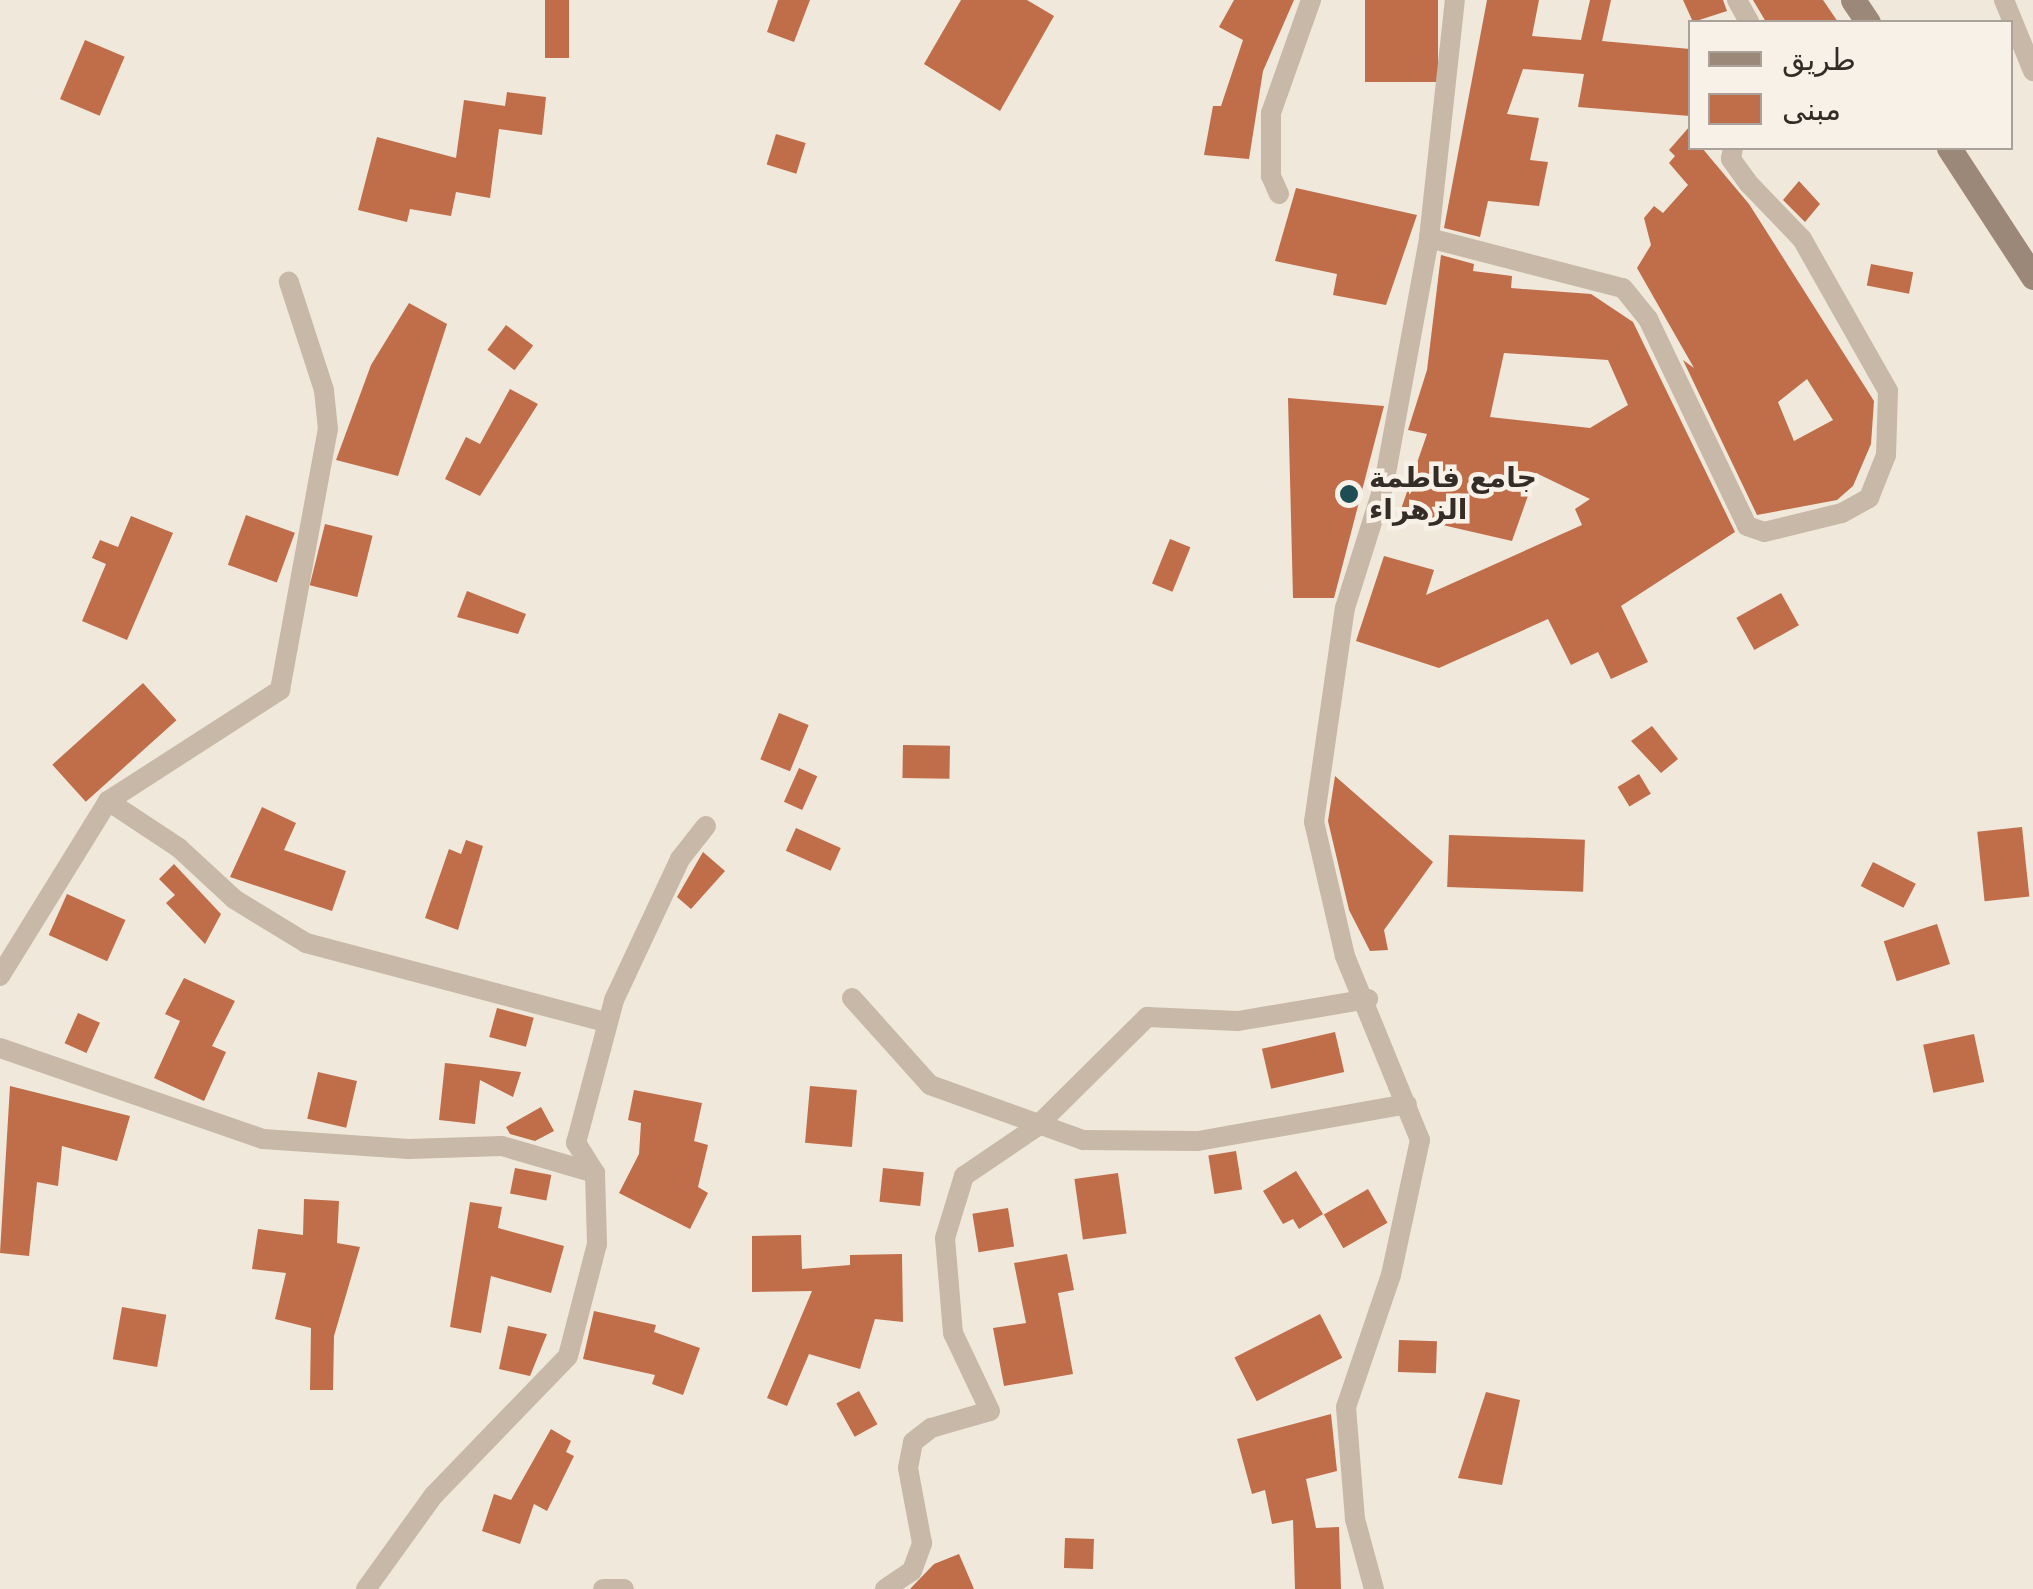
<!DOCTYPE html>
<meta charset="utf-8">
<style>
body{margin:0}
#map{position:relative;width:2033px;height:1589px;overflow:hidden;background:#f0e8db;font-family:"DejaVu Sans","Noto Naskh Arabic",sans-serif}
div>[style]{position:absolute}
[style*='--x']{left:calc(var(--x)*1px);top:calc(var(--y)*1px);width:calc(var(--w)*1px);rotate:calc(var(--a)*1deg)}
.building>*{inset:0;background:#c06d49;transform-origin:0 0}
.street>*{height:20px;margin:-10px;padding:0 10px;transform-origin:10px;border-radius:10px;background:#c8b8a7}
.secondary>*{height:25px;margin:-12.5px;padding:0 12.5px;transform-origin:12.5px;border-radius:12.5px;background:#9b8879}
.dots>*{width:28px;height:28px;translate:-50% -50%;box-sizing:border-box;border:5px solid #f8f1e7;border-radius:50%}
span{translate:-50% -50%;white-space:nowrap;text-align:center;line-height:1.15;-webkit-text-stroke:9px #f8f1e7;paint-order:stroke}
.poi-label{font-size:28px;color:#352c27;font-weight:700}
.left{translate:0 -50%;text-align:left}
.legend{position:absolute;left:1688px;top:20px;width:325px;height:130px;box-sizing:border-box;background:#f8f1e7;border:2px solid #aaa29a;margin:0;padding:12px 18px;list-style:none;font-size:30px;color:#352c27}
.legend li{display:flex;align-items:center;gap:20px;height:50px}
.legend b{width:50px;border:2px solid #aaa29a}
</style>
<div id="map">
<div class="building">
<i style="left:545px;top:0;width:24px;height:58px"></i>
<i style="clip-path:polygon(778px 0,810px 0,794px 42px,767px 32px)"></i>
<i style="clip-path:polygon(961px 0,1027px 0,1054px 16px,1000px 111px,924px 64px)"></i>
<i style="clip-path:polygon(1234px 0,1294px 0,1263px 71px,1249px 159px,1204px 155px,1213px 106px,1221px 106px,1243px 40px,1219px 27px)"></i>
<i style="left:1365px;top:0;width:73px;height:82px"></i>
<i style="clip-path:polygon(1487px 0,1539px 0,1532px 36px,1581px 40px,1590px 0,1611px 0,1602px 41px,1690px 49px,1690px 116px,1578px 107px,1584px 74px,1523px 69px,1507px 114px,1539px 118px,1530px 160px,1548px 162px,1539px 206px,1488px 201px,1480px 237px,1444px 228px)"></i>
<i style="clip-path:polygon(1683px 0,1723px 0,1727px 11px,1693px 22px)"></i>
<i style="clip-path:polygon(1753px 0,1823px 0,1838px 22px,1766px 22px)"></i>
<i style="left:85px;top:40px;width:43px;height:64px;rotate:23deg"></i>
<i style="clip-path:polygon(507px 92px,546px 97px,542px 135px,499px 129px,490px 198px,456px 192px,451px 216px,410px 209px,407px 222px,358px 210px,377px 137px,456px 158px,464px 100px,505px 106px)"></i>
<i style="clip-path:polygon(evenodd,1690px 126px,1690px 148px,1702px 148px,1749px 204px,1874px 401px,1871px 444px,1853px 486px,1837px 500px,1757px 515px,1683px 360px,1694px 368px,1637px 268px,1651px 245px,1644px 218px,1654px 206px,1663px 213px,1688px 185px,1669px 163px,1675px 156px,1669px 150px,1690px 126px,1807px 379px,1833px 420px,1794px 441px,1778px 402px,1807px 379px)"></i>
<i style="left:776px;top:134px;width:31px;height:32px;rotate:17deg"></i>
<i style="clip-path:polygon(1799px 181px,1820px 204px,1805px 222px,1783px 200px)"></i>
<i style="clip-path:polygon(1296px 188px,1417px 215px,1386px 305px,1333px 295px,1337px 274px,1275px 261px)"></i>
<i style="clip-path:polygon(evenodd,1441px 255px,1474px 264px,1473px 271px,1512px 276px,1511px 288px,1591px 294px,1633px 322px,1735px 532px,1621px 606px,1648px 662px,1611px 679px,1598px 652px,1571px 665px,1548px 619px,1439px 668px,1356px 641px,1384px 556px,1434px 570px,1426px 595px,1582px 525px,1575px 509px,1590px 499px,1536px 473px,1512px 541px,1399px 515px,1427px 434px,1408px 430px,1427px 370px,1441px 255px,1504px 353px,1608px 360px,1628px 405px,1590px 428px,1490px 417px,1504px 353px)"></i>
<i style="left:1871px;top:264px;width:43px;height:22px;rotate:11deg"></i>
<i style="clip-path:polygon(409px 303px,447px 324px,398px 476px,336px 460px,371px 365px)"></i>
<i style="left:506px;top:325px;width:34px;height:31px;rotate:37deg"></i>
<i style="clip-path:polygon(510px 389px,538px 404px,480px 496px,445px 479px,466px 437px,480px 444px)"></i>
<i style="clip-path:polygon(1288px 398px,1384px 406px,1334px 598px,1293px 598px)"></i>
<i style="left:246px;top:515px;width:52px;height:53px;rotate:20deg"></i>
<i style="clip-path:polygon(131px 516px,173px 533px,127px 640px,82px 621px,106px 564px,92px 558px,100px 540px,118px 547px)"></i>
<i style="left:325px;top:524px;width:49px;height:63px;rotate:14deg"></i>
<i style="left:1170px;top:539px;width:22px;height:48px;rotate:22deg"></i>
<i style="clip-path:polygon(467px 591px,526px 614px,518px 634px,457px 617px)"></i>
<i style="left:1781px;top:593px;width:37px;height:51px;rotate:61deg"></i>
<i style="left:143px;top:683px;width:50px;height:122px;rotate:48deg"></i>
<i style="left:779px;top:713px;width:32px;height:50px;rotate:22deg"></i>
<i style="clip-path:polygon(1652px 726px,1678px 759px,1661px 773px,1631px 741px)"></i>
<i style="left:903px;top:745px;width:47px;height:33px;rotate:1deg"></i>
<i style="left:799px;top:768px;width:20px;height:37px;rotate:24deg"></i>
<i style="left:1639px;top:774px;width:23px;height:25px;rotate:59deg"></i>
<i style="clip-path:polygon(1335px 776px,1433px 862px,1384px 930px,1388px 950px,1370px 951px,1349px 910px,1328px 821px)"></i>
<i style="clip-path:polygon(262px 807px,296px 823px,284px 850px,346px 871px,332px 911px,230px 877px)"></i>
<i style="left:2022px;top:827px;width:70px;height:45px;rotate:84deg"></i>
<i style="left:796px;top:828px;width:49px;height:25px;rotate:24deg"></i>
<i style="left:1449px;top:835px;width:136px;height:52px;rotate:2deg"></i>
<i style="clip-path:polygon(466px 840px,483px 846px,458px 930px,425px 918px,449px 849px,461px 854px)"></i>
<i style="clip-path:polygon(703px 852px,725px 871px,691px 909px,677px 897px)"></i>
<i style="left:1873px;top:862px;width:48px;height:27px;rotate:27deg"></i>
<i style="clip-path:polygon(174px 864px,221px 914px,205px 944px,166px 903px,175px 895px,159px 879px)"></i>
<i style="left:67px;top:894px;width:64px;height:45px;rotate:24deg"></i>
<i style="left:1937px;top:924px;width:42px;height:56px;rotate:72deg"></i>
<i style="clip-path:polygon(184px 978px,235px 1001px,212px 1046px,226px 1052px,204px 1101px,154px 1078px,180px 1021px,165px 1014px)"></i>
<i style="left:497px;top:1008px;width:38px;height:30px;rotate:15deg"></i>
<i style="left:78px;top:1013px;width:24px;height:33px;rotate:24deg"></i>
<i style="left:1335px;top:1032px;width:41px;height:75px;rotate:77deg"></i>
<i style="left:1974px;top:1034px;width:49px;height:52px;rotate:78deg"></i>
<i style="clip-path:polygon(445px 1063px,481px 1067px,521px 1072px,513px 1097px,480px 1080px,475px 1124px,439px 1120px)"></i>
<i style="left:318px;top:1072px;width:40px;height:48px;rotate:13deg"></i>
<i style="clip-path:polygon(10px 1086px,130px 1116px,117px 1161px,62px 1146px,58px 1186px,37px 1182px,29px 1256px,0 1253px)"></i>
<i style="left:810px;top:1086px;width:47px;height:57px;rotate:5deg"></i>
<i style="clip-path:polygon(634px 1090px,702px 1103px,694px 1141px,708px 1145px,698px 1187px,708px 1193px,690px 1229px,619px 1193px,639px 1154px,641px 1123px,628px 1120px)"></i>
<i style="clip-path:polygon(541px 1107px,554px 1131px,535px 1141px,510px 1134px,506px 1127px)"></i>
<i style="left:1236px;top:1151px;width:39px;height:28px;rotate:81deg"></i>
<i style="left:515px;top:1168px;width:37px;height:26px;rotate:11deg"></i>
<i style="left:883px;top:1168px;width:41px;height:34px;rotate:6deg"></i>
<i style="clip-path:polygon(1296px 1171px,1323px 1214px,1299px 1229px,1293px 1219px,1283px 1224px,1263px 1191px)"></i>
<i style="left:1118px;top:1173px;width:61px;height:44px;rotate:82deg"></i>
<i style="left:1368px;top:1189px;width:39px;height:51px;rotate:60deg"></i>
<i style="clip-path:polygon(304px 1199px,339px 1201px,337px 1243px,360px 1247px,334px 1336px,333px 1390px,310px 1390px,311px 1328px,275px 1319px,286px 1273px,252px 1269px,258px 1229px,303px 1235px)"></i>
<i style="clip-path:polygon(470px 1202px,502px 1207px,498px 1228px,564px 1246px,551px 1293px,491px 1276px,481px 1333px,450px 1327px)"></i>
<i style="left:1008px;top:1208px;width:39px;height:36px;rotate:81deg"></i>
<i style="clip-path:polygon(801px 1235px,802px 1269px,850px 1265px,850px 1255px,902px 1254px,903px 1322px,875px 1319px,860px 1369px,809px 1354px,787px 1406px,767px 1398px,812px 1291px,752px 1292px,752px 1236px)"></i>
<i style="clip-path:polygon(1067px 1254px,1074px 1290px,1058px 1293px,1073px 1374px,1004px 1386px,993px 1328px,1026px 1323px,1014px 1263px)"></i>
<i style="left:122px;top:1307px;width:45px;height:53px;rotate:10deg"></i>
<i style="clip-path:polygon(594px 1311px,656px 1325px,654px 1332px,700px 1348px,683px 1395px,652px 1384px,655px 1375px,583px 1359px)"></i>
<i style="left:1320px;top:1314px;width:49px;height:96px;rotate:63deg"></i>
<i style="clip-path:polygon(508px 1326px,547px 1334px,530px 1376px,499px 1369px)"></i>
<i style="left:1399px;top:1340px;width:38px;height:32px;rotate:2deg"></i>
<i style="left:859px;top:1391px;width:38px;height:26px;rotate:61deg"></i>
<i style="clip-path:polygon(1486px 1392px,1520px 1400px,1502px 1485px,1458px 1478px)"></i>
<i style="clip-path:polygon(1331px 1414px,1337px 1471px,1306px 1479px,1316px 1528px,1339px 1527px,1341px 1589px,1295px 1589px,1293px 1520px,1272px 1524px,1265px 1490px,1252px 1494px,1237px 1439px)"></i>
<i style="clip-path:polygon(551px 1429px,571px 1441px,566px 1452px,574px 1456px,547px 1511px,534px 1504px,520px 1544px,482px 1531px,494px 1494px,511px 1500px)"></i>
<i style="left:1065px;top:1538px;width:29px;height:30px;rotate:2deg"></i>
<i style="clip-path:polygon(959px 1554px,974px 1589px,910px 1589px,934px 1564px)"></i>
</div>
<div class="street">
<i style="--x:1737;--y:0;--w:25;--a:61"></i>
<i style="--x:2004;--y:0;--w:77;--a:67.8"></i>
<i style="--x:1279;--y:194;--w:20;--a:-114"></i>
<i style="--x:1271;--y:176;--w:63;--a:-90"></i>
<i style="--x:1271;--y:113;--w:120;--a:-70.5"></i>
<i style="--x:1429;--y:238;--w:200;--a:14.5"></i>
<i style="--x:1623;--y:288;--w:40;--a:51"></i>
<i style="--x:1648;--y:319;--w:229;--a:64.4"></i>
<i style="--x:1747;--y:526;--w:18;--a:19"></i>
<i style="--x:1764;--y:532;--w:80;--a:-13.7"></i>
<i style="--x:1842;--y:513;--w:31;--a:-29"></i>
<i style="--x:1869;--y:498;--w:46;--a:-68.4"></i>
<i style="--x:1886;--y:455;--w:64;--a:-88.2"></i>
<i style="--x:1888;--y:391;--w:175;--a:-119.5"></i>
<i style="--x:1802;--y:239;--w:76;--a:-133.9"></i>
<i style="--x:1749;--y:184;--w:31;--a:-126"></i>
<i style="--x:1731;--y:159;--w:11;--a:-80"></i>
<i style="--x:108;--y:801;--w:85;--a:33.5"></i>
<i style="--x:179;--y:848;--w:75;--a:42.8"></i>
<i style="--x:234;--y:899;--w:84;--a:31.4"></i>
<i style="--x:306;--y:943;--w:312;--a:14.8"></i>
<i style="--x:0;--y:976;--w:206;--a:-58.3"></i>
<i style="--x:108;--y:801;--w:205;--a:-32.8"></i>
<i style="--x:280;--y:690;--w:265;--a:-79.6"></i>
<i style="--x:328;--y:429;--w:39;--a:-96"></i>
<i style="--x:324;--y:390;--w:114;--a:-108"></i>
<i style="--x:852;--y:998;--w:117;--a:48.1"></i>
<i style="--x:930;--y:1085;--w:163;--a:19.8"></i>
<i style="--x:1083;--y:1140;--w:115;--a:0.5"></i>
<i style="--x:1198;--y:1141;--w:212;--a:-10"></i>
<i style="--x:0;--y:1048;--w:278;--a:19.1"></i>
<i style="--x:263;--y:1139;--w:146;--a:3.9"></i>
<i style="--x:409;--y:1149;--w:93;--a:-1.8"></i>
<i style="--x:502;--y:1146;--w:97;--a:16.2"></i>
<i style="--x:366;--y:1589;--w:115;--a:-54.2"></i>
<i style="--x:433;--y:1496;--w:194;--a:-46"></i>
<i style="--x:568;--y:1356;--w:116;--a:-75.5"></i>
<i style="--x:597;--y:1244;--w:71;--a:-91.6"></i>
<i style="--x:595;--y:1173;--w:36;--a:-122"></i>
<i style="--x:576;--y:1143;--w:148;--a:-75.1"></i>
<i style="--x:614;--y:1000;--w:156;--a:-64.9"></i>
<i style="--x:680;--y:859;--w:42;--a:-51.8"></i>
<i style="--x:603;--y:1589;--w:21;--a:0"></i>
<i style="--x:885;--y:1589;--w:32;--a:-34"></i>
<i style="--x:912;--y:1571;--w:30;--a:-70"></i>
<i style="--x:922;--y:1543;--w:76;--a:-100.6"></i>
<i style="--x:908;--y:1468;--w:26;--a:-79"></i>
<i style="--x:913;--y:1442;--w:23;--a:-38"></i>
<i style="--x:931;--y:1428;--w:61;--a:-16.1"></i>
<i style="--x:990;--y:1411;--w:86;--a:-115.4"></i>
<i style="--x:953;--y:1333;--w:95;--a:-94.8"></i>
<i style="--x:945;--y:1238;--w:65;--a:-73"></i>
<i style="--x:964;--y:1176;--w:86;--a:-34.1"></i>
<i style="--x:1035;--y:1128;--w:158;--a:-44.7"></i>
<i style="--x:1147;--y:1017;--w:91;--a:2.5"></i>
<i style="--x:1238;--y:1021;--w:132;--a:-9.6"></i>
<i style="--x:1374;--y:1589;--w:73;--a:-105.2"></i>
<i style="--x:1355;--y:1519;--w:112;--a:-94.6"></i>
<i style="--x:1346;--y:1407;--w:139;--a:-71.2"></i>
<i style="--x:1391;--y:1275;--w:138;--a:-77.9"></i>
<i style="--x:1420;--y:1140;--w:199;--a:-112.2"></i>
<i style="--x:1345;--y:956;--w:138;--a:-103"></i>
<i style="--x:1314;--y:822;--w:216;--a:-81.8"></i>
<i style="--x:1345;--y:608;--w:130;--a:-72.5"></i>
<i style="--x:1384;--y:484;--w:250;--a:-79.6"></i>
<i style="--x:1429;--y:238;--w:239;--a:-83.8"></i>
</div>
<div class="secondary">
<i style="--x:1853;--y:0;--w:27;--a:56"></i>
<i style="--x:1949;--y:148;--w:154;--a:56.9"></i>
</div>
<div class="dots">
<i style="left:1349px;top:494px;background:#1f4d54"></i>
</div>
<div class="poi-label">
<span class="left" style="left:1369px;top:494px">جامع فاطمة<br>الزهراء</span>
</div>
<ul class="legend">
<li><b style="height:12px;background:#9b8879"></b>طريق</li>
<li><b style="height:28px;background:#c06d49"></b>مبنى</li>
</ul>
</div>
